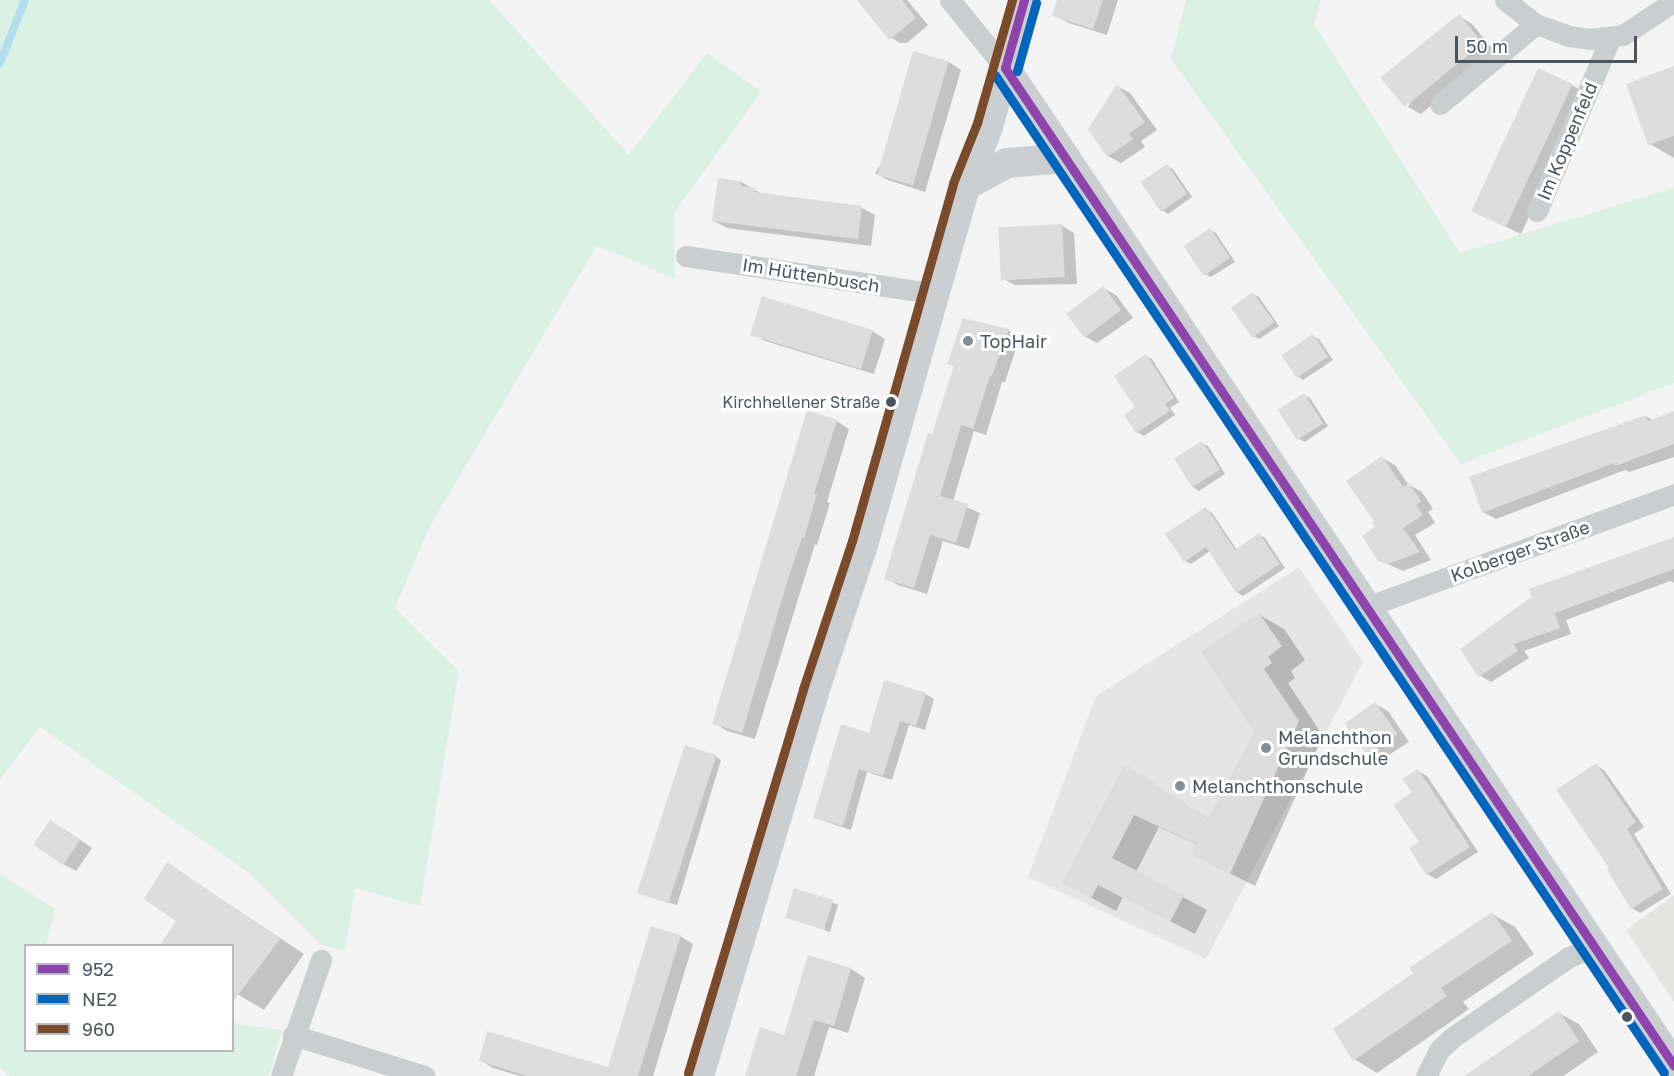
<!DOCTYPE html>
<meta charset="utf-8">
<style>
body{margin:0}
#map{position:relative;width:1674px;height:1076px;overflow:hidden;background:#f4f4f4;font-family:"Golos Text",sans-serif}
div>[style]{position:absolute}
[style*='--x']{left:calc(var(--x)*1px);top:calc(var(--y)*1px);width:calc(var(--w)*1px);rotate:calc(var(--a)*1deg)}
.commercial>*{inset:0;background:#e4e5e2}
.education>*{inset:0;background:#e6e5e5}
.green>*{inset:0;background:#dbf1e4}
.shadow>*{inset:0;background:#0003}
.stream>*{height:8px;margin:-4px;padding:0 4px;transform-origin:4px;border-radius:4px;background:#b2deeb}
.building>*{inset:0;background:#ddddde;transform-origin:0 0}
.street>*{height:21px;margin:-10.5px;padding:0 10.5px;transform-origin:10.5px;border-radius:10.5px;background:#cbcecf}
.secondary>*{height:30px;margin:-15px;padding:0 15px;transform-origin:15px;border-radius:15px;background:#cccfd1}
.bus-1>*{height:9px;margin:-4.5px;padding:0 4.5px;transform-origin:4.5px;border-radius:4.5px;background:#8e44ad}
.bus-2>*{height:9px;margin:-4.5px;padding:0 4.5px;transform-origin:4.5px;border-radius:4.5px;background:#0065bd}
.bus-3>*{height:9px;margin:-4.5px;padding:0 4.5px;transform-origin:4.5px;border-radius:4.5px;background:#7a4b2a}
.dots>*{width:16px;height:16px;translate:-50% -50%;box-sizing:border-box;border:3px solid #fff;border-radius:50%}
span{translate:-50% -50%;white-space:nowrap;text-align:center;line-height:1.15;-webkit-text-stroke:6px #fff;paint-order:stroke}
.bus-label{font-size:16px;color:#4b555f}
.right{translate:-100% -50%;text-align:right}
.street-label{font-size:18px;color:#4b555f}
.poi-label{font-size:18px;color:#4b555f}
.left{translate:0 -50%;text-align:left}
.legend{position:absolute;left:24px;top:944px;width:210px;height:108px;box-sizing:border-box;background:#fff;border:2px solid #b7bbbf;margin:0;padding:8px 10px;list-style:none;font-size:18px;color:#4b555f}
.legend li{display:flex;align-items:center;gap:12px;height:30px}
.legend b{width:30px;border:2px solid #b7bbbf}
.scale{position:absolute;left:1455px;top:36px;width:182px;height:27px;box-sizing:border-box;border:3px solid #4b555f;border-top:0;padding-left:8px;font-size:18px;line-height:21px;white-space:nowrap;color:#4b555f;-webkit-text-stroke:4px #fff;paint-order:stroke}
</style>
<div id="map">
<div class="commercial">
<i style="clip-path:polygon(1674px 895px,1674px 1002px,1626px 930px)"></i>
</div>
<div class="education">
<i style="clip-path:polygon(1299px 567px,1363px 662px,1206px 959px,1028px 877px,1096px 696px)"></i>
</div>
<div class="green">
<i style="clip-path:polygon(0 0,489px 0,629px 155px,707px 53px,761px 92px,674px 213px,675px 279px,597px 245px,430px 526px,395px 608px,459px 671px,420px 906px,355px 888px,345px 951px,320px 944px,248px 872px,40px 727px,0 779px)"></i>
<i style="clip-path:polygon(1186px 0,1321px 0,1314px 24px,1460px 253px,1674px 188px,1674px 383px,1461px 464px,1171px 59px)"></i>
<i style="clip-path:polygon(0 874px,55px 909px,46px 945px,26px 946px,26px 1050px,232px 1050px,233px 1023px,282px 1030px,269px 1076px,10px 1076px,0 1068px)"></i>
</div>
<div class="shadow">
<i style="clip-path:polygon(859px 0,907px 0,928px 25px,907px 43px,900px 43px,887px 35px)"></i>
<i style="clip-path:polygon(1060px 0,1118px 0,1107px 35px,1069px 23px,1056px 16px)"></i>
<i style="clip-path:polygon(1459px 16px,1472px 24px,1495px 52px,1421px 114px,1408px 107px)"></i>
<i style="clip-path:polygon(949px 62px,961px 70px,925px 192px,888px 180px,875px 173px)"></i>
<i style="clip-path:polygon(1674px 70px,1674px 158px,1650px 144px)"></i>
<i style="clip-path:polygon(1572px 85px,1585px 93px,1521px 234px,1475px 212px)"></i>
<i style="clip-path:polygon(1117px 86px,1130px 93px,1157px 130px,1141px 141px,1145px 147px,1121px 163px,1108px 156px)"></i>
<i style="clip-path:polygon(1167px 166px,1173px 169px,1192px 197px,1168px 214px,1162px 210px)"></i>
<i style="clip-path:polygon(741px 182px,764px 195px,862px 208px,875px 215px,871px 246px,727px 228px,714px 221px)"></i>
<i style="clip-path:polygon(1061px 225px,1074px 233px,1077px 284px,1015px 285px,1002px 278px)"></i>
<i style="clip-path:polygon(1210px 230px,1216px 233px,1235px 262px,1211px 277px,1205px 274px)"></i>
<i style="clip-path:polygon(1103px 288px,1116px 295px,1133px 318px,1097px 343px,1084px 336px)"></i>
<i style="clip-path:polygon(1253px 294px,1259px 297px,1279px 326px,1259px 339px,1253px 336px)"></i>
<i style="clip-path:polygon(1008px 330px,1020px 337px,1005px 382px,1002px 382px,986px 435px,974px 431px,953px 501px,980px 513px,969px 549px,943px 541px,927px 594px,898px 585px,886px 578px,955px 367px,949px 363px)"></i>
<i style="clip-path:polygon(872px 331px,885px 339px,874px 374px,765px 341px,752px 334px)"></i>
<i style="clip-path:polygon(1313px 336px,1319px 339px,1333px 360px,1303px 380px,1297px 376px)"></i>
<i style="clip-path:polygon(1146px 356px,1152px 359px,1179px 402px,1170px 408px,1175px 415px,1144px 436px,1137px 432px,1126px 415px,1137px 408px)"></i>
<i style="clip-path:polygon(1304px 395px,1310px 398px,1328px 426px,1305px 442px,1299px 439px)"></i>
<i style="clip-path:polygon(1674px 413px,1674px 457px,1629px 472px,1625px 470px,1496px 519px,1483px 512px,1646px 416px,1653px 420px)"></i>
<i style="clip-path:polygon(837px 421px,849px 429px,827px 502px,830px 503px,817px 545px,815px 544px,755px 739px,727px 731px,714px 723px)"></i>
<i style="clip-path:polygon(1202px 443px,1208px 446px,1225px 474px,1199px 491px,1193px 487px,1177px 460px)"></i>
<i style="clip-path:polygon(1382px 458px,1395px 465px,1408px 484px,1422px 492px,1433px 509px,1428px 512px,1435px 523px,1415px 535px,1431px 560px,1403px 571px,1379px 560px,1377px 527px)"></i>
<i style="clip-path:polygon(1206px 509px,1212px 513px,1237px 550px,1259px 535px,1265px 538px,1285px 568px,1243px 596px,1237px 592px,1210px 551px,1191px 564px,1185px 561px)"></i>
<i style="clip-path:polygon(1674px 538px,1674px 583px,1670px 581px,1566px 620px,1571px 634px,1524px 651px,1529px 658px,1491px 682px,1479px 675px,1462px 650px)"></i>
<i style="clip-path:polygon(1260px 615px,1284px 629px,1305px 660px,1291px 671px,1295px 678px,1288px 683px,1323px 736px,1255px 886px,1217px 867px,1198px 845px,1159px 827px,1136px 872px,1207px 910px,1195px 934px,1123px 897px,1116px 911px,1088px 896px,1125px 766px,1210px 820px,1256px 732px)"></i>
<i style="clip-path:polygon(925px 694px,934px 699px,925px 730px,909px 725px,892px 780px,867px 772px,851px 830px,815px 818px,870px 735px)"></i>
<i style="clip-path:polygon(1375px 704px,1388px 711px,1409px 742px,1379px 761px,1366px 754px)"></i>
<i style="clip-path:polygon(715px 756px,721px 760px,677px 905px,647px 896px,641px 893px)"></i>
<i style="clip-path:polygon(1596px 765px,1604px 770px,1644px 827px,1634px 834px,1671px 894px,1640px 913px,1632px 908px,1611px 869px)"></i>
<i style="clip-path:polygon(1418px 771px,1427px 776px,1478px 852px,1436px 879px,1427px 874px,1421px 843px,1414px 792px)"></i>
<i style="clip-path:polygon(64px 829px,92px 848px,76px 871px,63px 864px)"></i>
<i style="clip-path:polygon(168px 864px,304px 954px,264px 1010px,237px 994px,232px 946px,162px 946px,178px 920px)"></i>
<i style="clip-path:polygon(832px 902px,838px 905px,830px 932px,786px 916px)"></i>
<i style="clip-path:polygon(1492px 914px,1515px 927px,1534px 954px,1463px 1002px,1469px 1009px,1377px 1073px,1354px 1059px,1416px 974px)"></i>
<i style="clip-path:polygon(680px 936px,693px 944px,653px 1076px,520px 1076px,493px 1068px,480px 1060px,609px 1069px)"></i>
<i style="clip-path:polygon(851px 969px,865px 978px,848px 1033px,829px 1027px,814px 1076px,749px 1076px)"></i>
<i style="clip-path:polygon(1559px 1013px,1579px 1024px,1598px 1052px,1563px 1076px,1467px 1076px)"></i>
</div>
<div class="stream">
<i style="--x:0;--y:63;--w:68;--a:-68.4"></i>
</div>
<div class="building">
<i style="clip-path:polygon(857px 0,902px 0,916px 18px,889px 40px)"></i>
<i style="clip-path:polygon(1057px 0,1103px 0,1093px 29px,1052px 16px)"></i>
<i style="left:1459px;top:14px;width:38px;height:101px;rotate:51deg"></i>
<i style="left:913px;top:51px;width:37px;height:129px;rotate:16deg"></i>
<i style="clip-path:polygon(1674px 66px,1674px 136px,1648px 145px,1626px 84px)"></i>
<i style="left:1538px;top:68px;width:38px;height:158px;rotate:25deg"></i>
<i style="clip-path:polygon(1117px 84px,1145px 122px,1129px 134px,1133px 139px,1107px 157px,1088px 129px)"></i>
<i style="left:1167px;top:164px;width:36px;height:32px;rotate:56deg"></i>
<i style="clip-path:polygon(718px 178px,741px 181px,741px 186px,755px 188px,755px 192px,862px 206px,858px 239px,712px 221px)"></i>
<i style="left:1062px;top:224px;width:53px;height:64px;rotate:87deg"></i>
<i style="left:1210px;top:228px;width:36px;height:32px;rotate:56deg"></i>
<i style="left:1103px;top:286px;width:30px;height:46px;rotate:53deg"></i>
<i style="left:1253px;top:292px;width:37px;height:27px;rotate:55deg"></i>
<i style="left:762px;top:296px;width:116px;height:41px;rotate:17deg"></i>
<i style="clip-path:polygon(963px 318px,1009px 329px,992px 376px,990px 376px,973px 429px,961px 425px,940px 496px,968px 504px,956px 543px,930px 535px,914px 588px,884px 579px,928px 433px,932px 434px,954px 366px,947px 364px)"></i>
<i style="left:1313px;top:334px;width:27px;height:38px;rotate:56deg"></i>
<i style="clip-path:polygon(1146px 354px,1174px 398px,1165px 404px,1170px 411px,1136px 433px,1124px 415px,1135px 407px,1114px 376px)"></i>
<i style="left:1304px;top:393px;width:36px;height:31px;rotate:58deg"></i>
<i style="clip-path:polygon(807px 410px,837px 420px,814px 494px,817px 494px,804px 538px,802px 538px,789px 576px,742px 733px,712px 724px)"></i>
<i style="clip-path:polygon(1674px 411px,1674px 444px,1615px 466px,1614px 463px,1482px 513px,1469px 477px,1646px 415px,1648px 421px)"></i>
<i style="left:1202px;top:441px;width:34px;height:33px;rotate:58deg"></i>
<i style="clip-path:polygon(1382px 456px,1403px 487px,1409px 483px,1421px 501px,1416px 505px,1423px 515px,1403px 528px,1420px 552px,1388px 564px,1378px 561px,1362px 536px,1375px 527px,1372px 522px,1374px 521px,1346px 481px)"></i>
<i style="clip-path:polygon(1206px 507px,1235px 550px,1259px 533px,1280px 564px,1236px 593px,1206px 547px,1184px 562px,1165px 534px)"></i>
<i style="clip-path:polygon(1674px 537px,1674px 569px,1555px 613px,1560px 628px,1514px 644px,1518px 651px,1478px 677px,1460px 649px,1531px 597px,1529px 589px)"></i>
<i style="clip-path:polygon(1259px 613px,1282px 646px,1268px 657px,1272px 663px,1264px 669px,1299px 721px,1230px 874px,1191px 854px,1197px 844px,1134px 815px,1112px 858px,1184px 895px,1170px 922px,1098px 885px,1091px 898px,1062px 883px,1125px 764px,1208px 819px,1254px 732px,1201px 652px)"></i>
<i style="clip-path:polygon(884px 680px,926px 693px,916px 726px,900px 721px,883px 776px,859px 769px,843px 826px,813px 818px,841px 724px,869px 733px)"></i>
<i style="left:1375px;top:702px;width:39px;height:37px;rotate:55deg"></i>
<i style="left:685px;top:745px;width:33px;height:156px;rotate:18deg"></i>
<i style="clip-path:polygon(1596px 763px,1636px 822px,1627px 829px,1663px 889px,1631px 909px,1607px 870px,1609px 868px,1556px 790px)"></i>
<i style="clip-path:polygon(1418px 769px,1470px 847px,1426px 875px,1409px 848px,1419px 842px,1393px 805px,1412px 792px,1402px 779px)"></i>
<i style="left:50px;top:820px;width:36px;height:30px;rotate:34deg"></i>
<i style="clip-path:polygon(167px 862px,280px 939px,232px 1003px,232px 945px,160px 945px,176px 921px,144px 899px)"></i>
<i style="left:794px;top:888px;width:41px;height:31px;rotate:17deg"></i>
<i style="clip-path:polygon(1492px 912px,1512px 941px,1441px 988px,1447px 996px,1353px 1061px,1333px 1029px,1413px 973px,1409px 968px)"></i>
<i style="clip-path:polygon(651px 926px,681px 935px,638px 1076px,527px 1076px,479px 1061px,487px 1031px,608px 1067px)"></i>
<i style="clip-path:polygon(808px 955px,851px 968px,834px 1026px,814px 1020px,796px 1076px,745px 1076px,760px 1027px,784px 1035px)"></i>
<i style="clip-path:polygon(1559px 1011px,1579px 1041px,1528px 1076px,1464px 1076px)"></i>
</div>
<div class="street">
<i style="--x:950;--y:0;--w:87;--a:51"></i>
<i style="--x:1505;--y:0;--w:39;--a:38"></i>
<i style="--x:1536;--y:24;--w:35;--a:20"></i>
<i style="--x:1569;--y:36;--w:21;--a:8"></i>
<i style="--x:1590;--y:39;--w:33;--a:-7"></i>
<i style="--x:1623;--y:35;--w:61;--a:-33.7"></i>
<i style="--x:1440;--y:104;--w:125;--a:-39.8"></i>
<i style="--x:1537;--y:211;--w:187;--a:-67"></i>
<i style="--x:686;--y:256;--w:253;--a:8.6"></i>
<i style="--x:1366;--y:607;--w:328;--a:-20.1"></i>
<i style="--x:293;--y:1035;--w:138;--a:17.3"></i>
<i style="--x:281;--y:1076;--w:123;--a:-71"></i>
<i style="--x:1426;--y:1076;--w:29;--a:-63"></i>
<i style="--x:1439;--y:1050;--w:19;--a:-43"></i>
<i style="--x:1453;--y:1037;--w:141;--a:-34.6"></i>
<i style="--x:1569;--y:957;--w:28;--a:-23"></i>
</div>
<div class="secondary">
<i style="--x:1005;--y:68;--w:1201;--a:56.16"></i>
<i style="--x:965;--y:186;--w:48;--a:-28.7"></i>
<i style="--x:1007;--y:163;--w:59;--a:-4.8"></i>
<i style="--x:699;--y:1076;--w:401;--a:-73.3"></i>
<i style="--x:814;--y:692;--w:155;--a:-71.6"></i>
<i style="--x:863;--y:545;--w:373;--a:-74.1"></i>
<i style="--x:965;--y:186;--w:63;--a:-68.7"></i>
<i style="--x:988;--y:127;--w:132;--a:-74.2"></i>
</div>
<div class="bus-1">
<i style="--x:1005;--y:68;--w:1201;--a:56.16"></i>
<i style="--x:1005;--y:68;--w:71;--a:-74.4"></i>
</div>
<div class="bus-2">
<i style="--x:1017;--y:71;--w:71;--a:-74.4"></i>
<i style="--x:995;--y:75;--w:1201;--a:56.16"></i>
</div>
<div class="bus-3">
<i style="--x:688;--y:1073;--w:401;--a:-73.3"></i>
<i style="--x:803;--y:689;--w:156;--a:-71.7"></i>
<i style="--x:852;--y:541;--w:372;--a:-74.2"></i>
<i style="--x:953;--y:183;--w:65;--a:-68.2"></i>
<i style="--x:977;--y:123;--w:128;--a:-74.1"></i>
</div>
<div class="dots">
<i style="left:968px;top:341px;background:#868d93"></i>
<i style="left:891px;top:402px;background:#4b555f"></i>
<i style="left:1266px;top:748px;background:#868d93"></i>
<i style="left:1180px;top:786px;background:#868d93"></i>
<i style="left:1627px;top:1017px;background:#4b555f"></i>
</div>
<div class="bus-label">
<span class="right" style="left:880px;top:402px">Kirchhellener Straße</span>
</div>
<div class="street-label">
<span style="left:1567px;top:141px;rotate:-67deg">Im Koppenfeld</span>
<span style="left:811px;top:275px;rotate:9deg">Im Hüttenbusch</span>
<span style="left:1520px;top:551px;rotate:-20deg">Kolberger Straße</span>
</div>
<div class="poi-label">
<span class="left" style="left:980px;top:341px">TopHair</span>
<span class="left" style="left:1278px;top:748px">Melanchthon<br>Grundschule</span>
<span class="left" style="left:1192px;top:786px">Melanchthonschule</span>
</div>
<ul class="legend">
<li><b style="height:8px;background:#8e44ad"></b>952</li>
<li><b style="height:8px;background:#0065bd"></b>NE2</li>
<li><b style="height:8px;background:#7a4b2a"></b>960</li>
</ul>
<div class="scale">50 m</div>
</div>
